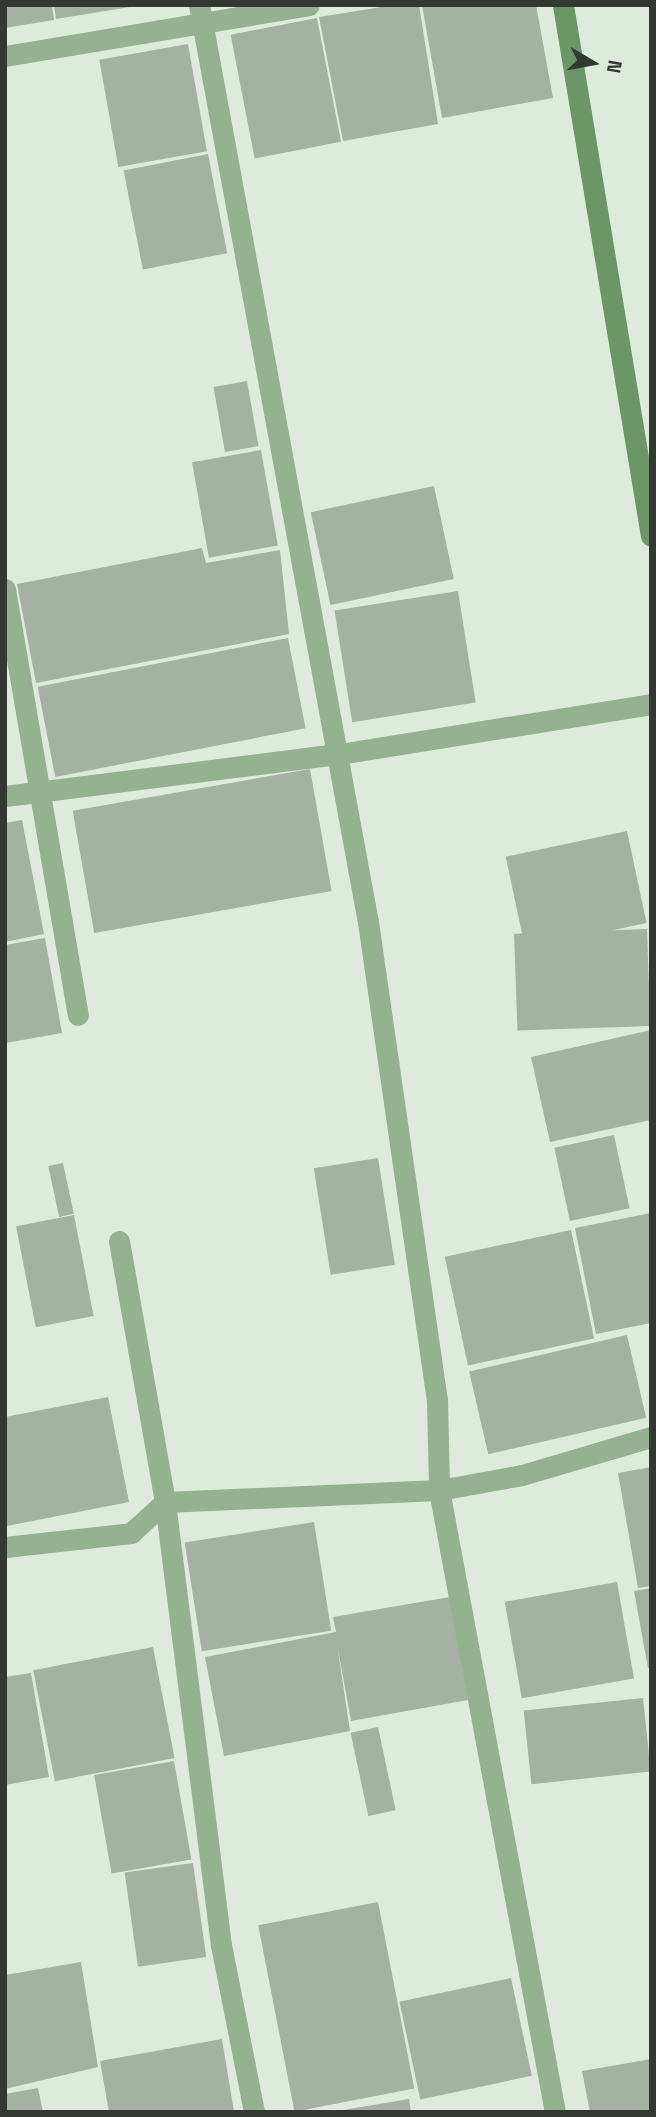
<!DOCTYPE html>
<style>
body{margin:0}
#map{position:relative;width:656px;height:2117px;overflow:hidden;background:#deebdc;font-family:"Space Grotesk",sans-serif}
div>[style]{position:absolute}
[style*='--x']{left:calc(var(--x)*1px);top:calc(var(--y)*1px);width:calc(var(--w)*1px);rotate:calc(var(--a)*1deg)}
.building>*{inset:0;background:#a4b1a3;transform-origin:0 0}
.street>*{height:21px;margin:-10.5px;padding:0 10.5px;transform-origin:10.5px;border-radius:10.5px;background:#94b190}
.secondary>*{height:21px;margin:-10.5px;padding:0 10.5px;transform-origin:10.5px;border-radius:10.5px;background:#6b9766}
span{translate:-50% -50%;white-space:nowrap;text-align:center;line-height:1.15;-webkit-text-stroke:7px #deebdc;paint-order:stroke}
.frame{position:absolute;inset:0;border:7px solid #333832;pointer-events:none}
.north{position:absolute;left:558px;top:28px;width:70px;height:70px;-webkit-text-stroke:5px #deebdc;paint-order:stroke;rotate:100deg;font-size:19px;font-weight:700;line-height:28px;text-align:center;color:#333832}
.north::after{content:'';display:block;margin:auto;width:24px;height:32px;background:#333832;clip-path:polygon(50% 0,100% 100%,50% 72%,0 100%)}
</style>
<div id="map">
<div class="building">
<i style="clip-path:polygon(5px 5px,52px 5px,54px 20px,5px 28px)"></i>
<i style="clip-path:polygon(54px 5px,130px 5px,130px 7px,56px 19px)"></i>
<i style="clip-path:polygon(394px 5px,419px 5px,438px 124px,343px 141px,319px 17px)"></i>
<i style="clip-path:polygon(422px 5px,536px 5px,553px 98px,442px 118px)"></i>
<i style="left:317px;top:18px;width:126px;height:88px;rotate:79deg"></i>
<i style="left:188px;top:44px;width:109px;height:90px;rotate:80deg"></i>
<i style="left:208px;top:154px;width:101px;height:86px;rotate:79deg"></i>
<i style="left:247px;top:381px;width:66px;height:34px;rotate:80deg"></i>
<i style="left:261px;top:450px;width:97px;height:70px;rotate:80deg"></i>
<i style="left:434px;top:486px;width:95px;height:126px;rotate:78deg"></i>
<i style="clip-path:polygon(202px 548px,206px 563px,280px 550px,289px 634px,36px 683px,17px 584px)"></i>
<i style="left:458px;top:591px;width:113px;height:125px;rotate:81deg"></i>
<i style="left:288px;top:638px;width:92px;height:255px;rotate:79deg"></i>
<i style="left:310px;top:769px;width:124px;height:241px;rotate:80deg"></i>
<i style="clip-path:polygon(22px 820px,44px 934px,5px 942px,5px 823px)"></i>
<i style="left:627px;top:831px;width:94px;height:124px;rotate:78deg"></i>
<i style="left:647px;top:929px;width:97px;height:133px;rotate:88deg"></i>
<i style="clip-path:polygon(45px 938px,62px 1033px,5px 1043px,5px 945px)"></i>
<i style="clip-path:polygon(651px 1030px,651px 1120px,550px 1142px,531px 1057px)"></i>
<i style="left:614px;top:1135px;width:75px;height:61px;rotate:78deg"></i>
<i style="left:378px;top:1158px;width:108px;height:65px;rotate:81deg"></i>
<i style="left:63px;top:1163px;width:52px;height:15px;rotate:78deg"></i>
<i style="clip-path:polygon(651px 1213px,651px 1323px,596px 1334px,575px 1228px)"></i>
<i style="left:74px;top:1215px;width:103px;height:59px;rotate:79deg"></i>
<i style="left:571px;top:1230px;width:111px;height:129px;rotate:78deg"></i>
<i style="left:627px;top:1335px;width:85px;height:162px;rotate:77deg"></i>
<i style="clip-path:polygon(108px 1397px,129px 1502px,7px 1526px,5px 1417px)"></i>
<i style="clip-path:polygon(651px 1467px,651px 1586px,638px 1588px,618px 1473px)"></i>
<i style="left:314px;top:1522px;width:110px;height:131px;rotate:81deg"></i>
<i style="left:617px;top:1582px;width:98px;height:114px;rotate:80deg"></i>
<i style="clip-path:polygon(651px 1588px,651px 1668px,648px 1668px,634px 1591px)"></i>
<i style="clip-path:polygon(450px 1597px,468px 1700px,351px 1721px,337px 1644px,350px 1731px,224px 1756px,205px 1657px,336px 1632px,333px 1617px)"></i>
<i style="left:153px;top:1647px;width:113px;height:122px;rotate:79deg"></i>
<i style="clip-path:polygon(31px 1673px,49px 1777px,5px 1785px,5px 1677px)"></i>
<i style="left:643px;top:1698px;width:74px;height:120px;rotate:84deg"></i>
<i style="left:378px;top:1727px;width:85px;height:28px;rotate:78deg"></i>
<i style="left:174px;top:1761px;width:100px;height:81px;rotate:80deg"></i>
<i style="left:193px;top:1863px;width:95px;height:69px;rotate:82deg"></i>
<i style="left:378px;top:1902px;width:190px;height:122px;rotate:79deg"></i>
<i style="clip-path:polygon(81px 1962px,98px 2067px,5px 2089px,5px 1975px)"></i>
<i style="left:511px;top:1978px;width:100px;height:114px;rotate:78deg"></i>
<i style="clip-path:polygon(222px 2039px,234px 2112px,109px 2112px,100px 2061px)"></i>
<i style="clip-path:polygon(651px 2059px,651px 2112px,590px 2112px,582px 2071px)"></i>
<i style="clip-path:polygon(38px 2088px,43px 2112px,5px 2112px,5px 2094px)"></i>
<i style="clip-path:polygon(409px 2099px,411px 2112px,343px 2112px,343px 2110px)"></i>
</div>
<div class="street">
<i style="--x:199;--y:5;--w:932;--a:79.56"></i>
<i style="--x:368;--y:922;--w:482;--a:81.8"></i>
<i style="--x:437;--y:1399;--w:91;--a:88.7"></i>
<i style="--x:439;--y:1490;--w:633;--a:79.44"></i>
<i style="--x:5;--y:56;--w:308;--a:-9.5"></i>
<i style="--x:5;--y:589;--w:432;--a:80.3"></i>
<i style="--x:5;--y:796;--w:337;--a:-7.2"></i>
<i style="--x:339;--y:754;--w:316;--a:-9.1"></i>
<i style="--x:119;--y:1241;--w:265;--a:80"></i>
<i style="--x:165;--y:1502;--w:447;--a:82.8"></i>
<i style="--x:221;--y:1945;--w:170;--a:78.8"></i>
<i style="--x:5;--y:1547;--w:127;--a:-6.3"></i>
<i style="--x:131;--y:1533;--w:46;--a:-42.4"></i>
<i style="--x:165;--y:1502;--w:274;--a:-2.5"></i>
<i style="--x:439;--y:1490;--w:84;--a:-10.2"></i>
<i style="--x:522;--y:1475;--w:134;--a:-16.4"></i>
</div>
<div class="secondary">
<i style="--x:563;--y:5;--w:538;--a:80.59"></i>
</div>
<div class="frame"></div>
<div class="north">N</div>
</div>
